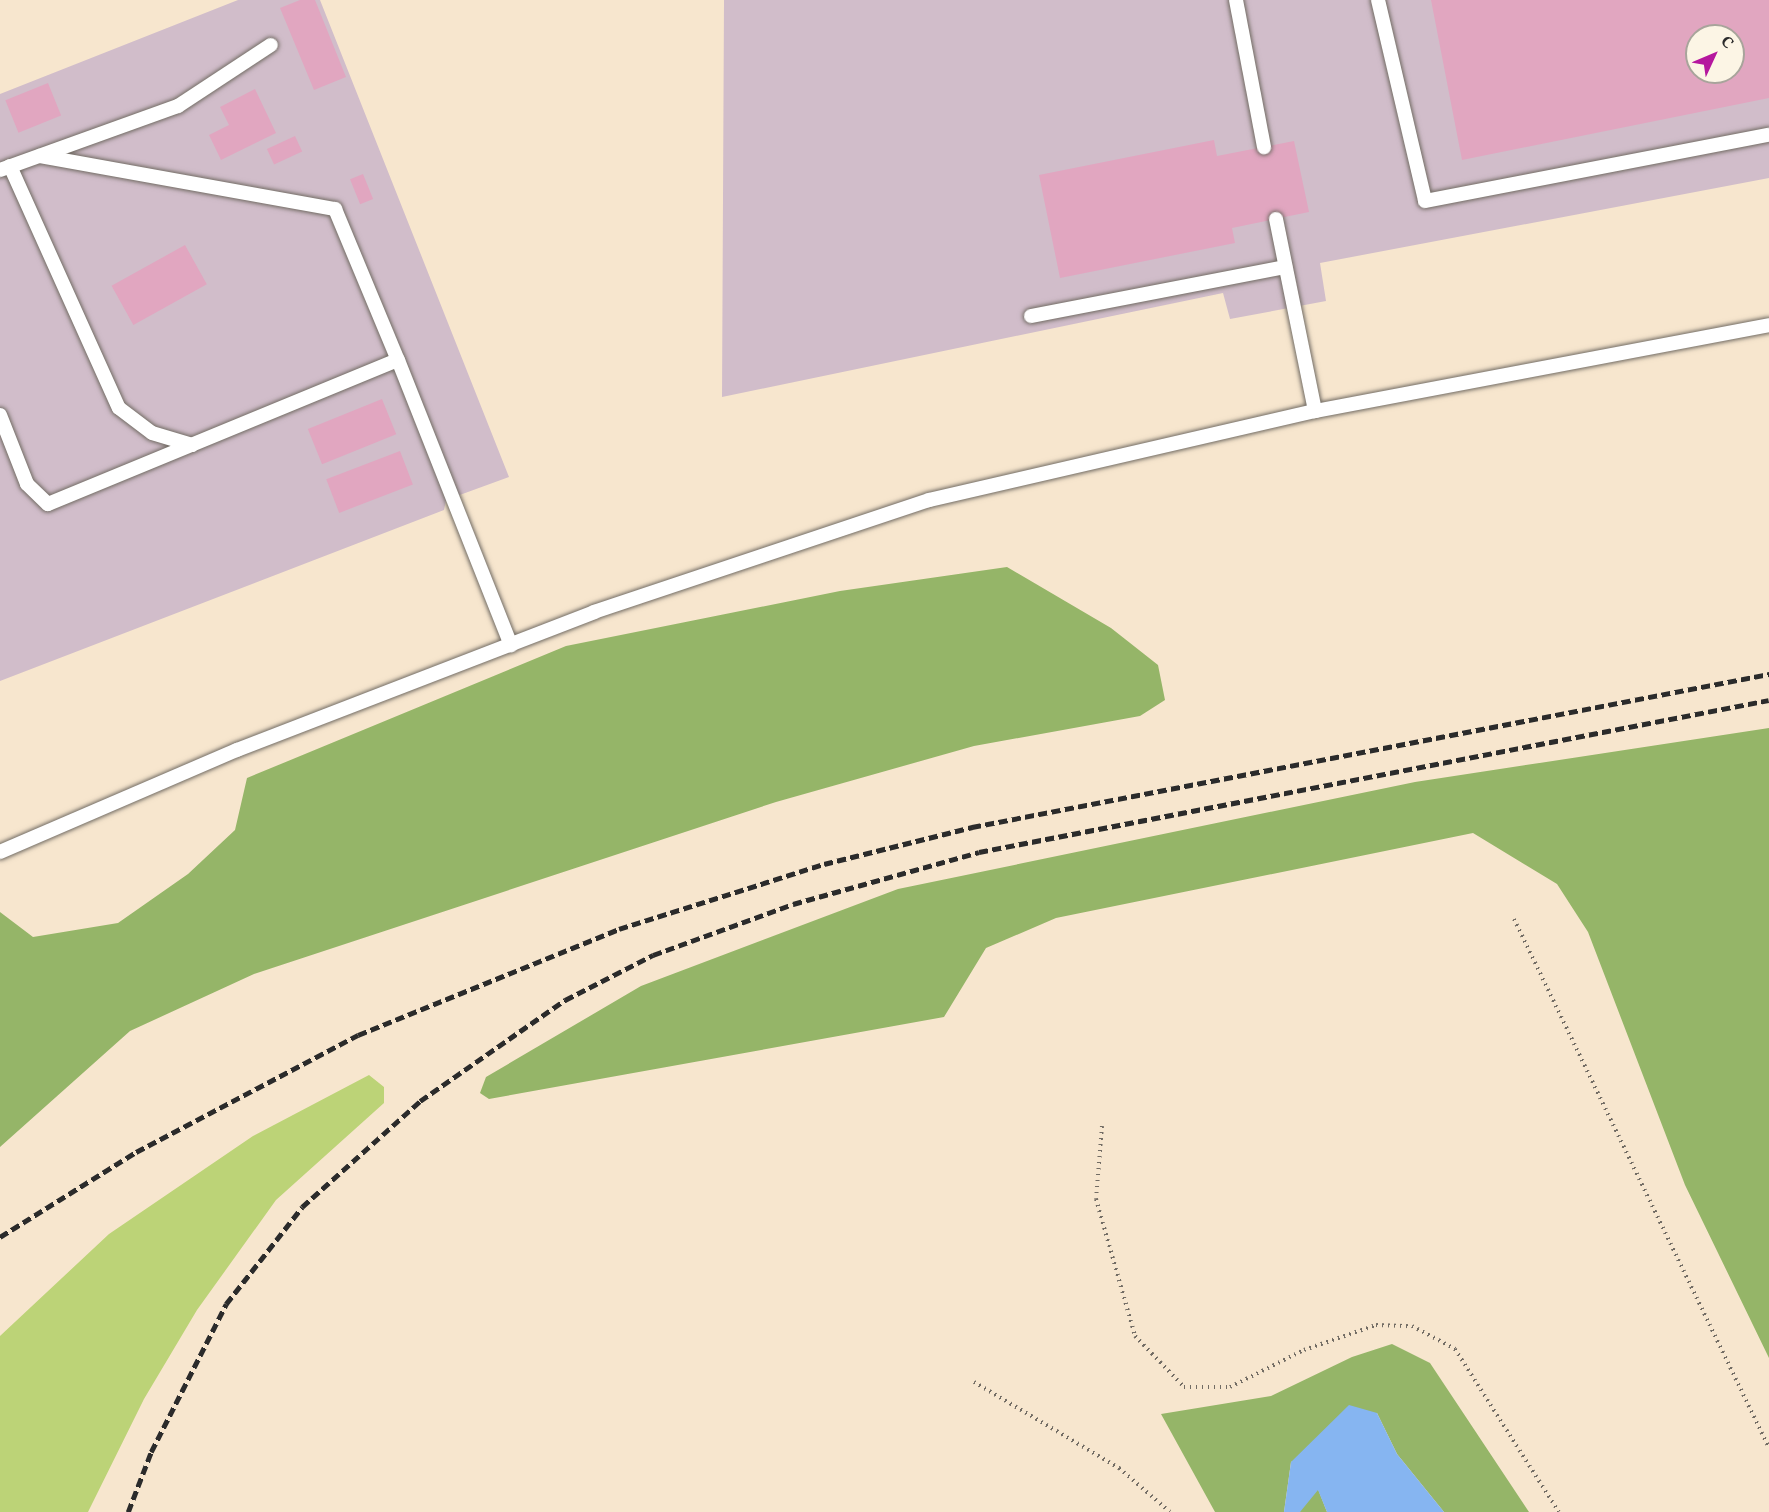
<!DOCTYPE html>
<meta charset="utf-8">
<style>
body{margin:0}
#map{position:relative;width:1769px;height:1512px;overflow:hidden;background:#f7e6ce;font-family:Vollkorn,serif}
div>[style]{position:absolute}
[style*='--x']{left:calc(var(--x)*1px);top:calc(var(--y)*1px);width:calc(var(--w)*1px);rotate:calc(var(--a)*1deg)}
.industrial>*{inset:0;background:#d1bdca}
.green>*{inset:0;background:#bcd377}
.forest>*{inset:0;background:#95b568}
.water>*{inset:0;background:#86b5f1}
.building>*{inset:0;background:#e1a6c0;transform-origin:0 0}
.path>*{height:4px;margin-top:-2px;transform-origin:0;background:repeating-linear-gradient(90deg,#726c64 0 1.5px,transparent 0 6px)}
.roads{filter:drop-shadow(0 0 2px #726c64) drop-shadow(0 0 2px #726c64)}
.lane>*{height:14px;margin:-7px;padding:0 7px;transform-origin:7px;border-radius:7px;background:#fff}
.rail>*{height:4.5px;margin-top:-2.25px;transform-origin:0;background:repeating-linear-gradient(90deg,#2b2b2b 0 9px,transparent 0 13.5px)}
span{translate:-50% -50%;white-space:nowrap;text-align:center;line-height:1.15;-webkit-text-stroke:4.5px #fcf5e5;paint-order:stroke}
.north{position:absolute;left:1685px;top:24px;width:60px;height:60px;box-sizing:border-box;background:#fcf5e5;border:2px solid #a8a49b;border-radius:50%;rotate:46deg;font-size:16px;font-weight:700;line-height:24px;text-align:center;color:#2b2b2b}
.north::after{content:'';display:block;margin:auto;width:21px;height:27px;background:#b5179e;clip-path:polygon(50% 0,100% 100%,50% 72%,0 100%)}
</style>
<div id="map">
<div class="industrial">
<i style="clip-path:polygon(238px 0,320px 0,509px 477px,446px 500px,444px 510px,0 681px,0 94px)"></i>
<i style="clip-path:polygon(evenodd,724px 0,1769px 0,1769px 178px,1320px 263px,1326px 301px,1230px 319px,1223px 293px,722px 397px,724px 0,1697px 36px,1733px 36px,1733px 72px,1697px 72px,1697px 36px)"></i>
</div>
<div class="green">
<i style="clip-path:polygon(369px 1075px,384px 1087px,384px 1103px,276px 1200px,197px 1310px,144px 1399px,88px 1512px,0 1512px,0 1336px,109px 1234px,253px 1136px)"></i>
</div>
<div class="forest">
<i style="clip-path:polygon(1007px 567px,1111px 628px,1158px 665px,1165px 700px,1140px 716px,974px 746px,776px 802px,254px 974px,130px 1031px,0 1147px,0 912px,33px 937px,118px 923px,188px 874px,235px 830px,247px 778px,566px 646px,840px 591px)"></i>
<i style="clip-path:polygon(1769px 728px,1769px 1358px,1685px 1185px,1588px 932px,1557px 884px,1473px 833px,1056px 918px,986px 948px,944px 1017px,489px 1099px,480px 1093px,486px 1077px,641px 986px,898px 889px,1415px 782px)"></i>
<i style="clip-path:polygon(1392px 1344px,1430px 1363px,1529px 1512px,1444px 1512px,1397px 1454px,1377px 1413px,1291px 1462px,1284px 1512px,1215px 1512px,1161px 1414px,1271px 1396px,1352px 1357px)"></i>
<i style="clip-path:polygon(1318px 1489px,1327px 1512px,1300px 1512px,1301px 1505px)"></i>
</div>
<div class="water">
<i style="clip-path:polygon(1349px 1405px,1377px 1413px,1397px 1454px,1444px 1512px,1327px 1512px,1318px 1490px,1300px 1512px,1284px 1512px,1291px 1462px)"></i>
</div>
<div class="building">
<i style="clip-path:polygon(300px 0,315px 0,346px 77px,314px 90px,280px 8px)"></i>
<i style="clip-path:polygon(evenodd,1431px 0,1769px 0,1769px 98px,1462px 160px,1431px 0,1697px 36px,1733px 36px,1733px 72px,1697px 72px,1697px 36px)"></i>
<i style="left:48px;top:83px;width:35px;height:46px;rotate:68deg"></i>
<i style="clip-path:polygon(255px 89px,276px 133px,221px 160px,209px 135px,229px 125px,220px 107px)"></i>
<i style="left:295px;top:136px;width:17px;height:31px;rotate:65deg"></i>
<i style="clip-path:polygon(1214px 140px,1217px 156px,1294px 141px,1309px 212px,1232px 228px,1235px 243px,1060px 278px,1039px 175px)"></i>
<i style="left:363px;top:174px;width:27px;height:14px;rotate:68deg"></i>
<i style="left:185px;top:245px;width:45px;height:84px;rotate:61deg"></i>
<i style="left:382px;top:399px;width:38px;height:80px;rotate:68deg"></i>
<i style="left:400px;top:451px;width:36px;height:79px;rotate:69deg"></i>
</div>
<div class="path">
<i style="--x:1514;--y:919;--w:587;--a:64.26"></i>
<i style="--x:1102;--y:1126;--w:73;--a:94.7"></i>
<i style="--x:1096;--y:1199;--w:142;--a:74.1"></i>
<i style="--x:1135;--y:1336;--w:71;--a:46.1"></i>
<i style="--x:1184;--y:1387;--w:46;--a:0"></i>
<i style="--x:1230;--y:1387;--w:83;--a:-26.6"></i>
<i style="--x:1304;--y:1350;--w:76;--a:-19.1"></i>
<i style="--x:1376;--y:1325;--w:36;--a:2"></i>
<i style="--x:1412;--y:1326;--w:49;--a:28.1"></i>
<i style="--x:1455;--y:1349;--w:193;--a:57.5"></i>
<i style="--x:974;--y:1382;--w:169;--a:30.7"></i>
<i style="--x:1119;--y:1468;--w:67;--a:40.8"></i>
</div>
<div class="roads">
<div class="lane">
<i style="--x:1236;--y:0;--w:150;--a:79.2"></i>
<i style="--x:1378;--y:0;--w:206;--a:76.8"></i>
<i style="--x:1425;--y:201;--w:350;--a:-10.9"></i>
<i style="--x:40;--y:156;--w:300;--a:10.2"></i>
<i style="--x:335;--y:209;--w:164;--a:67.4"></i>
<i style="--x:10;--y:166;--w:265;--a:65.8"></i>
<i style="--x:119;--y:408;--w:41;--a:37.1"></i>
<i style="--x:152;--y:433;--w:42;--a:16.7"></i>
<i style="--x:0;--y:170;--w:189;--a:-19.8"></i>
<i style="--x:178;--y:106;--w:111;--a:-33.3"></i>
<i style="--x:1276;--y:219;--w:196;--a:78.5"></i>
<i style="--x:1031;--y:316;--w:259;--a:-10.9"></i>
<i style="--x:0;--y:415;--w:74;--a:68.6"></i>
<i style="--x:27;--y:484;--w:29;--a:44"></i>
<i style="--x:48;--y:504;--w:378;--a:-22.4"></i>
<i style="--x:398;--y:360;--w:307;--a:68.4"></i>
<i style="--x:0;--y:852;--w:258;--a:-23.3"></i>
<i style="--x:237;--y:750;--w:383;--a:-21.1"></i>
<i style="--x:594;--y:612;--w:353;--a:-18.5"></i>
<i style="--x:929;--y:500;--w:396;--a:-13"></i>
<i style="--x:1315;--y:411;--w:462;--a:-10.7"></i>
</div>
</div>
<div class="rail">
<i style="--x:0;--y:1237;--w:160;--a:-32"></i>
<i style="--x:136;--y:1152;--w:251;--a:-27.8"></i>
<i style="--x:358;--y:1035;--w:282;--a:-22.1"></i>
<i style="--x:619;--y:929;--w:215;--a:-17.6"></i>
<i style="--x:824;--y:864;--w:153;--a:-14"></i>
<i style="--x:972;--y:827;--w:812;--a:-10.87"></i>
<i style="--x:128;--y:1512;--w:64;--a:-69"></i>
<i style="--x:151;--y:1452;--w:166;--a:-63.1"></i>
<i style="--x:226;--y:1304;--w:123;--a:-51.9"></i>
<i style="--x:302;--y:1207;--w:159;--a:-41.9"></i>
<i style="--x:420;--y:1101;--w:177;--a:-34.9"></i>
<i style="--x:565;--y:1000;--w:99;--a:-27.1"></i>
<i style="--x:653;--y:955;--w:149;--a:-20"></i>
<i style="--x:793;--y:904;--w:193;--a:-15.6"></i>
<i style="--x:979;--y:852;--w:804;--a:-10.89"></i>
</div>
<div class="north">С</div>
</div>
